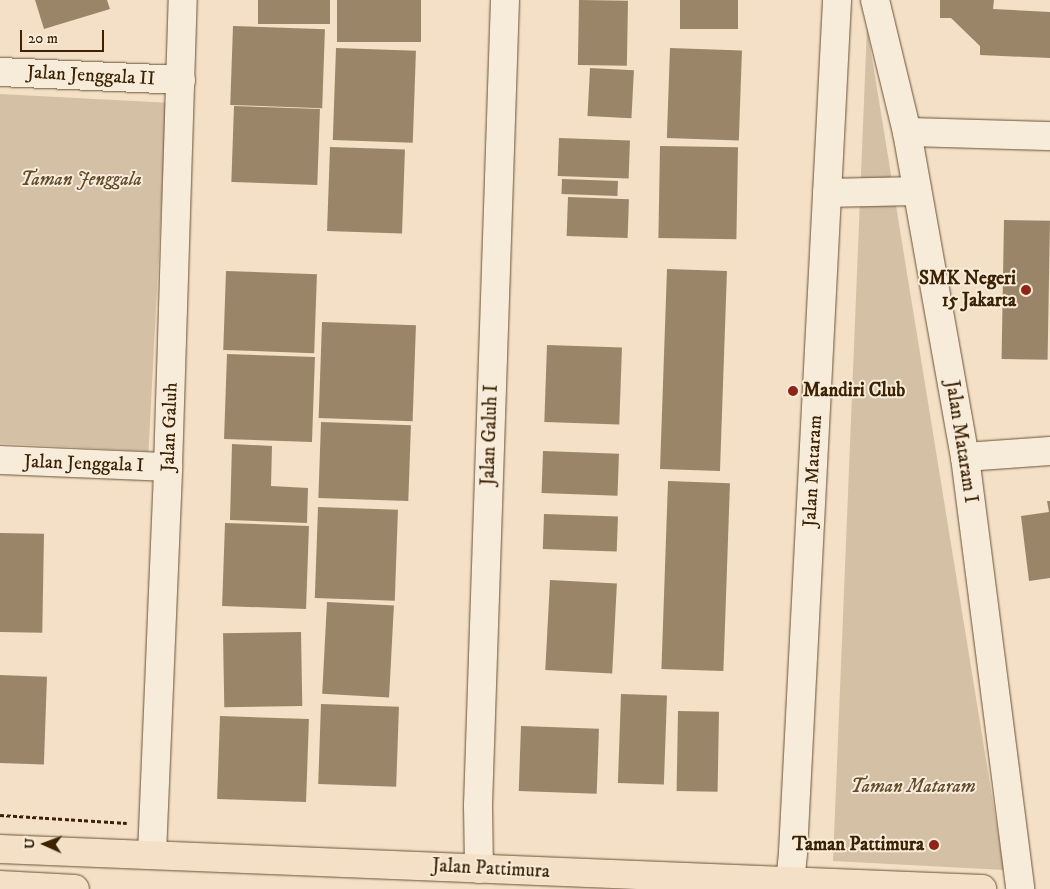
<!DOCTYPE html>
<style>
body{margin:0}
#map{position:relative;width:1050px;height:889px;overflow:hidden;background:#f3e0c6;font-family:"IM FELL DW Pica",serif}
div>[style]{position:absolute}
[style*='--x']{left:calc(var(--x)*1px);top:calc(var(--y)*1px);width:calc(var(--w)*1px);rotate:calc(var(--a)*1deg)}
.green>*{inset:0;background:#d4c0a5;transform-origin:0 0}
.building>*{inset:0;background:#9b8568;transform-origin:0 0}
.path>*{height:3px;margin-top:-1.5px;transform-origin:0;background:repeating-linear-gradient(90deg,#3c2203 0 4px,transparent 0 6.5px)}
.roads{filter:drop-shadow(0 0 1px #6a5234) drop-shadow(0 0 1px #6a5234)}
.minor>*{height:28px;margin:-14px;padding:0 14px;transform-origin:14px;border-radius:14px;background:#f7ebda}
.major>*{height:28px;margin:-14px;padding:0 14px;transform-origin:14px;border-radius:14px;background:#f3e0c6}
.dots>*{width:14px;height:14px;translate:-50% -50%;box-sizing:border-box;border:2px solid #f7ebda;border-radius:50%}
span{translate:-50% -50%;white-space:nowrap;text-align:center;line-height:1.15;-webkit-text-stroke:4px #f7ebda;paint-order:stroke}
.street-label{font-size:19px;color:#3c2203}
.park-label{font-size:19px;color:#624a2c;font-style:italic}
.poi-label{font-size:19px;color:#3c2203;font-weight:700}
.right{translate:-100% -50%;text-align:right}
.left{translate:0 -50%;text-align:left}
.north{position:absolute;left:20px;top:819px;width:50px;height:50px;-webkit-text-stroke:4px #f7ebda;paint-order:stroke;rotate:272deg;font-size:14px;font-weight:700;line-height:20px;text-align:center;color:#3c2203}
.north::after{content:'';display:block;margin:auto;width:18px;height:22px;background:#3c2203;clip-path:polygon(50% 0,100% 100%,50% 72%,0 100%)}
.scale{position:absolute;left:20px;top:30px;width:84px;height:22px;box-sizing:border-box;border:2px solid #3c2203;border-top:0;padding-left:6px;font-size:15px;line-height:18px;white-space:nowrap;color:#3c2203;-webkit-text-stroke:4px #f7ebda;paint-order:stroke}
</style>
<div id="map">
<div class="green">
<i style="clip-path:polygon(867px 27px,1004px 870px,833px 861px)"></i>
<i style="left:0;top:94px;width:167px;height:349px;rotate:3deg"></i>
</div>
<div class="building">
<i style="clip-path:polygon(35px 0,107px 0,110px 9px,44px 29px)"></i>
<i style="left:258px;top:0;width:72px;height:24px"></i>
<i style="left:337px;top:0;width:84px;height:42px"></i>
<i style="left:579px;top:0;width:49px;height:65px;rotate:1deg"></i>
<i style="left:680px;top:0;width:58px;height:29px"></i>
<i style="clip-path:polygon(940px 0,994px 0,993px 9px,1050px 12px,1050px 58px,980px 55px,980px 46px,951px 18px,940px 18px)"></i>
<i style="left:233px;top:26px;width:92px;height:79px;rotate:2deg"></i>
<i style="left:336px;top:48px;width:80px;height:92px;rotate:2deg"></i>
<i style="left:670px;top:48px;width:72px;height:90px;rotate:2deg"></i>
<i style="left:590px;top:68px;width:44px;height:48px;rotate:3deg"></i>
<i style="left:234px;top:106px;width:86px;height:76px;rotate:2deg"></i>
<i style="left:559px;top:138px;width:71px;height:38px;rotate:2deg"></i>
<i style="left:660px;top:146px;width:78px;height:92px;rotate:1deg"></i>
<i style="left:330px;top:147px;width:75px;height:84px;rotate:2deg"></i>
<i style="left:562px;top:179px;width:56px;height:15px;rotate:2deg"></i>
<i style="left:568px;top:197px;width:61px;height:39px;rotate:2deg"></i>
<i style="left:1004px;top:220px;width:46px;height:139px;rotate:1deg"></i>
<i style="left:667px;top:269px;width:60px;height:200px;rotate:2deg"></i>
<i style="left:226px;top:271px;width:91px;height:79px;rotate:2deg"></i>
<i style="left:322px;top:322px;width:94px;height:96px;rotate:2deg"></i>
<i style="left:547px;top:345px;width:75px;height:77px;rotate:2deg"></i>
<i style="left:227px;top:354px;width:88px;height:85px;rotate:2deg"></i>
<i style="left:321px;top:422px;width:90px;height:76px;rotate:2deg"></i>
<i style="clip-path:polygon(232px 444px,272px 446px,271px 486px,308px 488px,307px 523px,230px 520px)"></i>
<i style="left:543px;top:451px;width:76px;height:42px;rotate:2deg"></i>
<i style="left:668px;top:481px;width:62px;height:188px;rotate:2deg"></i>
<i style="clip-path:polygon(1047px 501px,1050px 501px,1050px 578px,1029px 581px,1021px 516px,1049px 512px)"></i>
<i style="left:318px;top:507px;width:80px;height:91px;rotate:2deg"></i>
<i style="left:544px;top:514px;width:74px;height:35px;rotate:2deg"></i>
<i style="left:225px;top:523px;width:84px;height:83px;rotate:2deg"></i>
<i style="left:0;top:533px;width:44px;height:99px;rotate:1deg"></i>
<i style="left:550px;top:580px;width:67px;height:90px;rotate:3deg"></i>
<i style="left:327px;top:602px;width:67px;height:92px;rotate:3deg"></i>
<i style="left:301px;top:632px;width:74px;height:78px;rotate:89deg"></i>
<i style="left:0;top:675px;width:47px;height:88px;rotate:2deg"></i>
<i style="left:621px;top:694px;width:46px;height:89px;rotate:2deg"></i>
<i style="left:321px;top:704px;width:78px;height:80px;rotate:2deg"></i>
<i style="left:678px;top:711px;width:41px;height:80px;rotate:1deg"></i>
<i style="left:220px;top:716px;width:89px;height:83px;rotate:2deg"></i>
<i style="left:521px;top:726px;width:78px;height:65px;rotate:2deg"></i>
</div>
<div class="path">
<i style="--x:0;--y:815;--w:127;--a:3.6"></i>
</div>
<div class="roads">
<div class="minor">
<i style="--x:875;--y:0;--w:136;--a:76.4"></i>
<i style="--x:907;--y:132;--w:330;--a:79.9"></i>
<i style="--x:965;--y:457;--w:435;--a:82.7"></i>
<i style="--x:0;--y:72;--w:181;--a:2.5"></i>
<i style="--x:907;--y:132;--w:143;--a:1.6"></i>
<i style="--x:827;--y:193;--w:90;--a:-1.3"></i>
<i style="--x:965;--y:457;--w:85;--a:-4"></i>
<i style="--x:0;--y:460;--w:168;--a:2.4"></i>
<i style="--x:152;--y:854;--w:387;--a:-87.6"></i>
<i style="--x:168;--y:467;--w:467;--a:-88.2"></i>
<i style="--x:479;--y:869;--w:64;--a:-90.9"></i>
<i style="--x:478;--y:805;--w:805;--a:-88.08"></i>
<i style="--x:790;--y:882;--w:30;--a:-84"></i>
<i style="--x:793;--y:852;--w:853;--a:-87.04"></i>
</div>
<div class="major">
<i style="--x:0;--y:849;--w:983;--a:2.33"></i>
<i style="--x:0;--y:885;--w:75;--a:3.1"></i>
</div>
</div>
<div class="dots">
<i style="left:1026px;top:290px;background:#8f2418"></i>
<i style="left:793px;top:391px;background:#8f2418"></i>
<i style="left:934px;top:845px;background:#8f2418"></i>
</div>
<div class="street-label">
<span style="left:91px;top:76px;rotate:3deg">Jalan Jenggala II</span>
<span style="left:170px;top:427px;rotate:-88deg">Jalan Galuh</span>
<span style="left:490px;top:435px;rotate:-88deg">Jalan Galuh I</span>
<span style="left:961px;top:442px;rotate:81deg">Jalan Mataram I</span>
<span style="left:84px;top:464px;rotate:2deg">Jalan Jenggala I</span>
<span style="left:813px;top:471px;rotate:-87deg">Jalan Mataram</span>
<span style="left:491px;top:869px;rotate:3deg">Jalan Pattimura</span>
</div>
<div class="park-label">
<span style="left:81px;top:180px">Taman Jenggala</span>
<span style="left:913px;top:787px">Taman Mataram</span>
</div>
<div class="poi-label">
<span class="right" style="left:1016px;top:290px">SMK Negeri<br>15 Jakarta</span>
<span class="left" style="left:803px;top:391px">Mandiri Club</span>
<span class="right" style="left:924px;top:845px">Taman Pattimura</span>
</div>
<div class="north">U</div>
<div class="scale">20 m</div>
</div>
